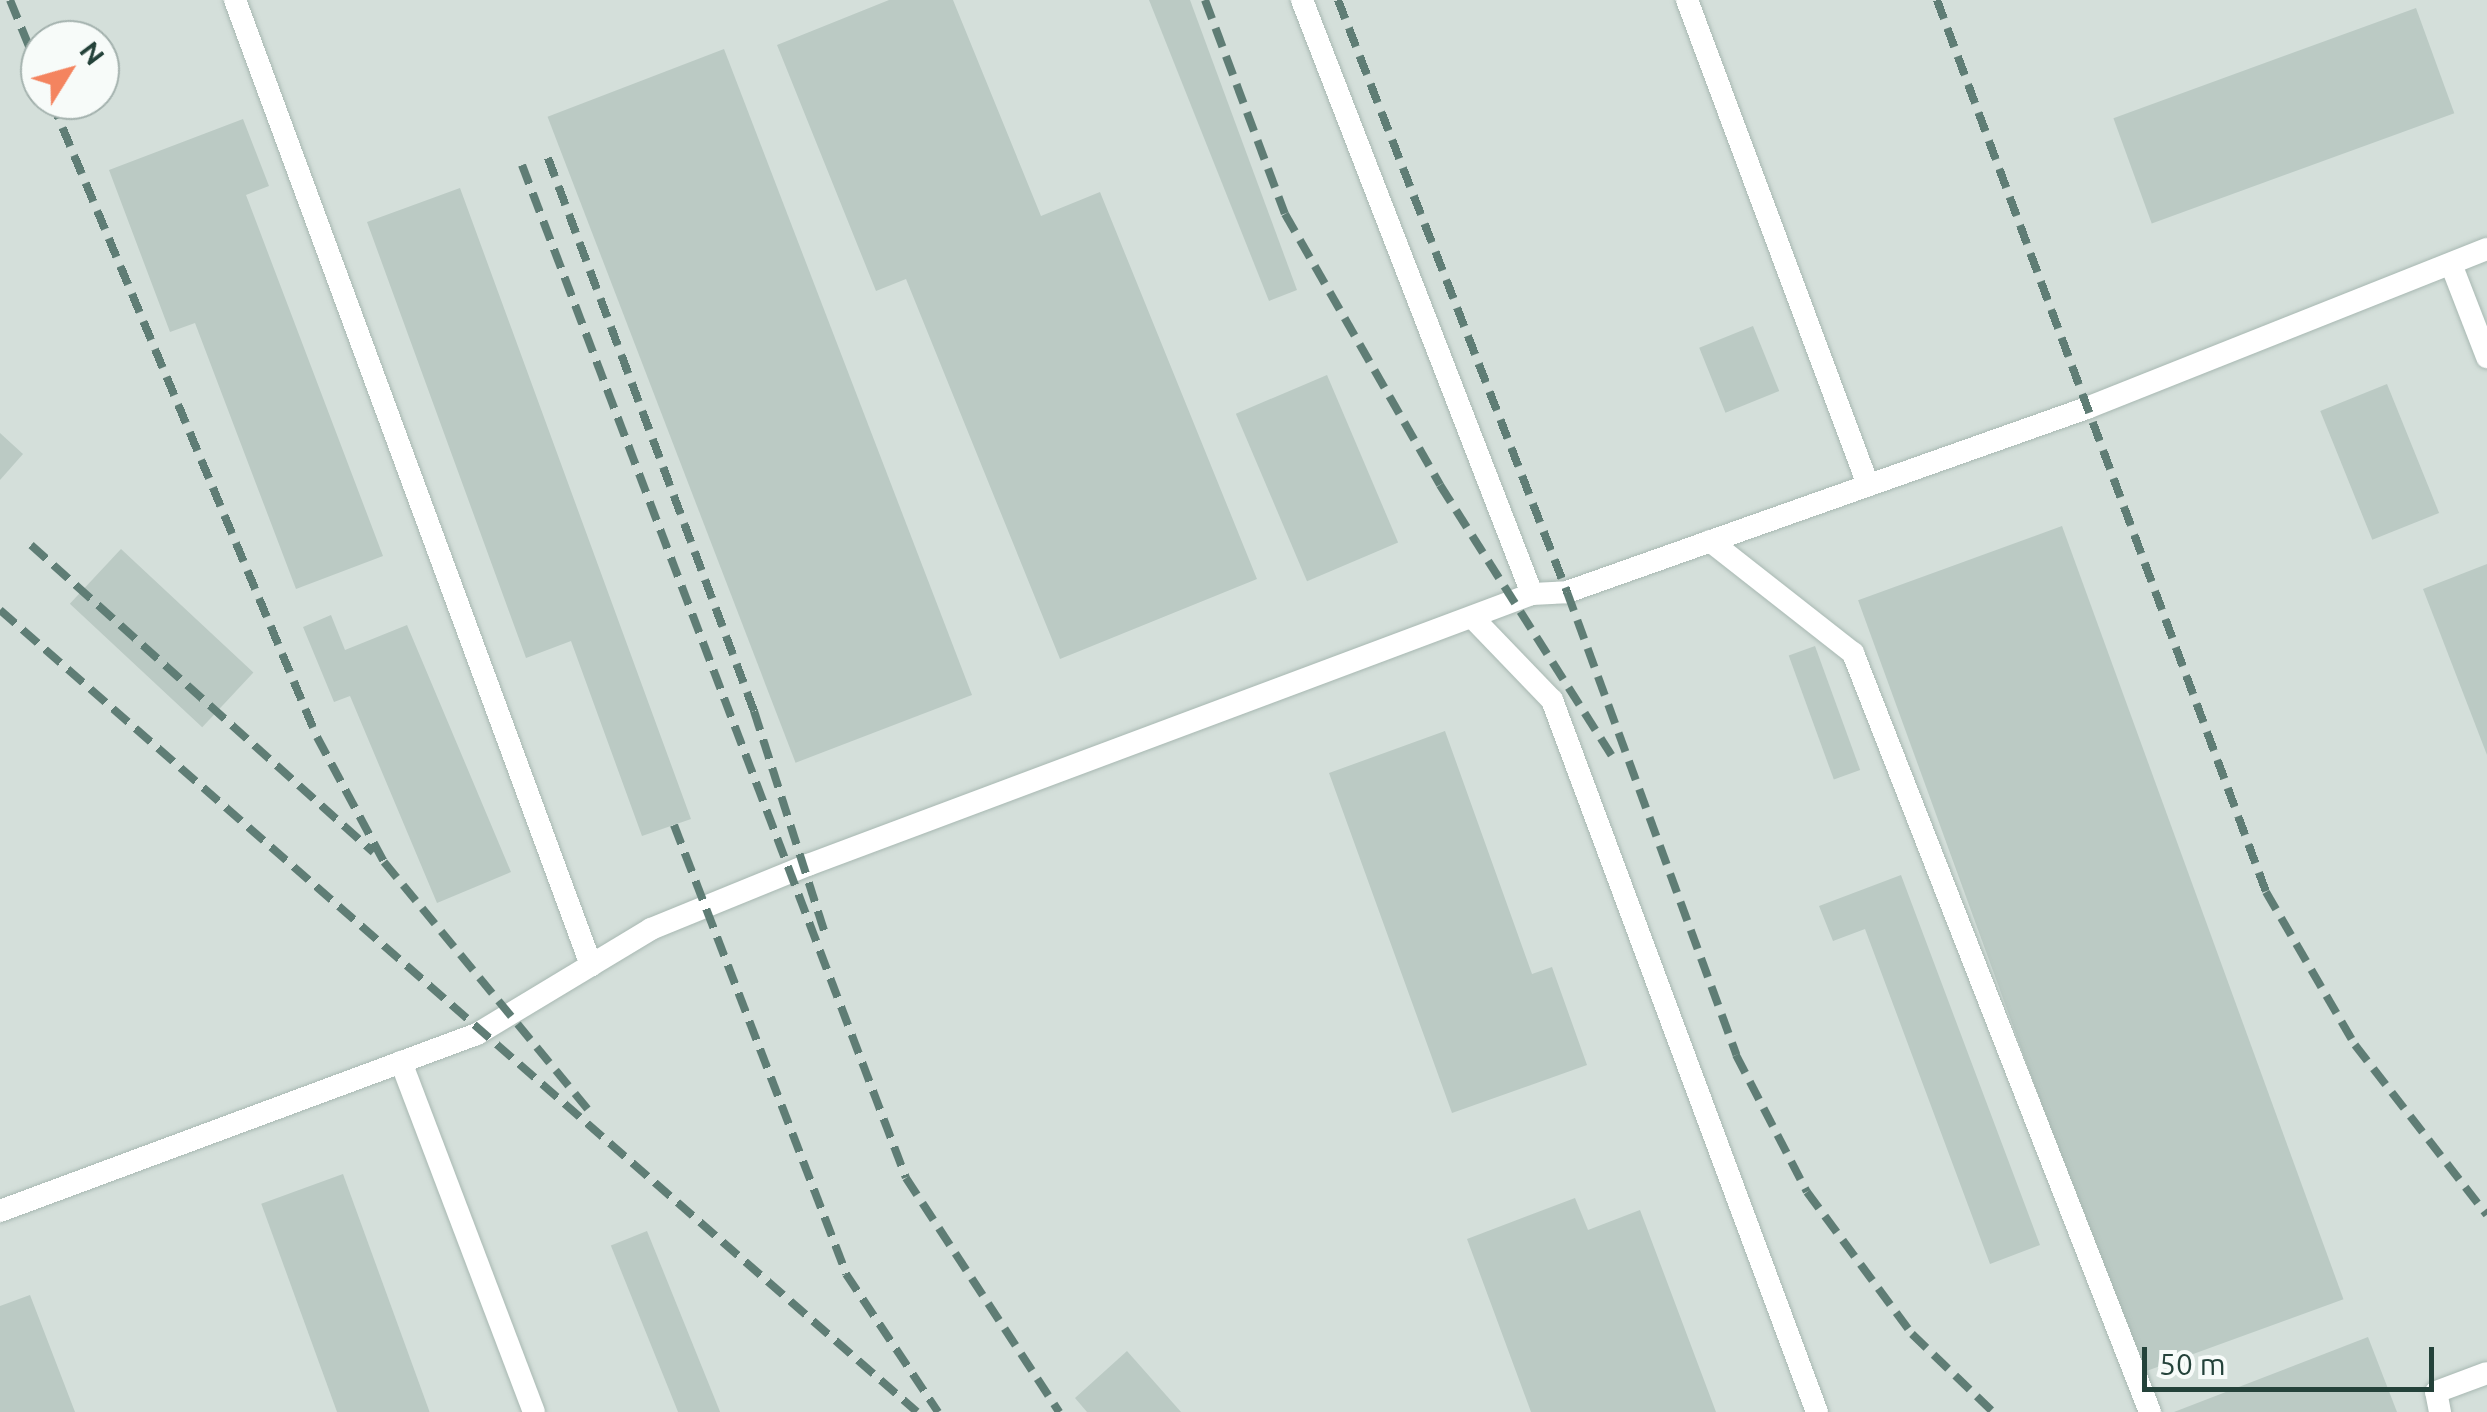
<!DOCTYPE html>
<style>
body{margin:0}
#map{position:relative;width:2487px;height:1412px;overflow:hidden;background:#e6efeb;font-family:Ubuntu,sans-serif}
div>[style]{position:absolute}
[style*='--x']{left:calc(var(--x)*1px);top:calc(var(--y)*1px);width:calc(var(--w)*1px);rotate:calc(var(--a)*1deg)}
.built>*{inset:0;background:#d4dfda}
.building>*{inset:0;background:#bbcac4;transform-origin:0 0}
.roads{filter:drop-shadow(0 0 2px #a8b8b2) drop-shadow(0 0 2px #a8b8b2)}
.service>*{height:22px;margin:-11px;padding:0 11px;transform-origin:11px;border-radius:11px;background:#fff}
.rail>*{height:8px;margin-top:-4px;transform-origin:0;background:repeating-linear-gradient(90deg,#5f7d75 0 20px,transparent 0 30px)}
span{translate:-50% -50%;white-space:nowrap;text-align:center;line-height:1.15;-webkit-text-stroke:9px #f7fbf9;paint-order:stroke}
.north{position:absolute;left:20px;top:20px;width:100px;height:100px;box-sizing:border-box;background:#f7fbf9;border:2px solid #a3b1ad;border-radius:50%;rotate:53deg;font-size:28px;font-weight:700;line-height:40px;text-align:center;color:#24423a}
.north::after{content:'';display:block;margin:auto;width:35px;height:45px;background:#f4845f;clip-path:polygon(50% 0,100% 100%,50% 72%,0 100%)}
.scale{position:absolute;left:2142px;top:1347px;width:292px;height:45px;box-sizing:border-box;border:5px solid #24423a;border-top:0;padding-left:12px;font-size:30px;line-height:35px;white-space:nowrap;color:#24423a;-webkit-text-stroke:8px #f7fbf9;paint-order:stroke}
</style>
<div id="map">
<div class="built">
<i style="clip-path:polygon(evenodd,0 0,2487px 0,2487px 1412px,0 1412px,0 0,40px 40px,100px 40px,100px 100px,40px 100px,40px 40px)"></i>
</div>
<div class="building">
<i style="clip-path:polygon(889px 0,953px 0,1041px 216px,1100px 192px,1257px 579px,1060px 659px,906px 279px,876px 291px,777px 45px)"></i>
<i style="clip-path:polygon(1149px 0,1190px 0,1297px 290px,1269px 301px)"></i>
<i style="left:2416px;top:8px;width:112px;height:322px;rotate:70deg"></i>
<i style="left:724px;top:49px;width:692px;height:189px;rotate:69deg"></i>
<i style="clip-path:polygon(243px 119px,269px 186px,246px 195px,383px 556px,296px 589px,195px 323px,170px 332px,109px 170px)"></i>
<i style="clip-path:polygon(460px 188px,691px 819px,642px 836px,571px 641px,526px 658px,367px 222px)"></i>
<i style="left:1753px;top:326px;width:70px;height:58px;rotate:68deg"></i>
<i style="left:1327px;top:375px;width:182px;height:99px;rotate:67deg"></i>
<i style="left:2387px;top:384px;width:139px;height:72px;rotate:68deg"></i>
<i style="clip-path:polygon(0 433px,23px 454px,0 480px)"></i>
<i style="left:2062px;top:526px;width:823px;height:217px;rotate:70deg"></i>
<i style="left:121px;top:549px;width:181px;height:75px;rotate:43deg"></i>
<i style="clip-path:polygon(2487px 564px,2487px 755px,2423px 589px)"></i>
<i style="clip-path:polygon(331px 615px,345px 650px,407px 625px,511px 872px,437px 903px,350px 696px,334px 702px,303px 627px)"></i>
<i style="left:1815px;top:646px;width:132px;height:28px;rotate:70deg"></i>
<i style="clip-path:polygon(1445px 731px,1532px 974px,1552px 967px,1587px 1065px,1452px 1113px,1329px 773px)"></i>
<i style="clip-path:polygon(1901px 875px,2040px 1245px,1990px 1264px,1865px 929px,1833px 941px,1819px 906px)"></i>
<i style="left:343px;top:1174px;width:253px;height:87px;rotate:70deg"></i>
<i style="clip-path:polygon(1575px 1198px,1588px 1230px,1640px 1210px,1716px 1412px,1531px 1412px,1467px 1239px)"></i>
<i style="left:647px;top:1231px;width:195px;height:39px;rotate:68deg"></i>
<i style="clip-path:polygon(30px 1295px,75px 1412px,0 1412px,0 1306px)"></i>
<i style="clip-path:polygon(2368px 1337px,2397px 1412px,2174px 1412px)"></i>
<i style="clip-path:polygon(1127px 1351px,1181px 1412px,1087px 1412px,1075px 1398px)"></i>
</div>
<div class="roads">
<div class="service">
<i style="--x:235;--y:0;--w:1029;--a:69.75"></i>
<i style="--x:1302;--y:0;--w:637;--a:68.83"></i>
<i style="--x:1687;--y:0;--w:518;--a:69.53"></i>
<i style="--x:2451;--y:264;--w:100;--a:68.8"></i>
<i style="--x:1710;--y:541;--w:182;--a:38.1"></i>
<i style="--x:1853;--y:653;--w:815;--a:68.63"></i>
<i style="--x:1473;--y:618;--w:114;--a:46.1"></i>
<i style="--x:1552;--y:700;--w:760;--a:69.59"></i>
<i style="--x:401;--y:1062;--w:374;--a:69.2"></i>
<i style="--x:0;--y:1211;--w:509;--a:-20.36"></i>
<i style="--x:477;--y:1034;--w:203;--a:-31.1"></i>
<i style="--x:651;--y:929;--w:170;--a:-22.2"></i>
<i style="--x:808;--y:865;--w:773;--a:-20.52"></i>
<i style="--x:1532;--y:594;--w:35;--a:-3"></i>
<i style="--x:1567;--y:592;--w:552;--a:-19.49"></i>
<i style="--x:2087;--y:408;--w:430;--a:-21.7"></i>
<i style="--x:2440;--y:1412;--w:20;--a:-101"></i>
<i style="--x:2436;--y:1392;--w:54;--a:-20.4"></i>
</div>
</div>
<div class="rail">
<i style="--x:10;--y:0;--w:79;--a:67.7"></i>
<i style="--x:1205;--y:0;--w:228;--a:69.5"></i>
<i style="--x:1285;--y:214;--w:312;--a:60.2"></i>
<i style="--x:1440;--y:485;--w:327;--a:57.6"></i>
<i style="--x:1338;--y:0;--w:635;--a:68.85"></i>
<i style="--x:1567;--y:592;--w:493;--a:69.9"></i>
<i style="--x:1736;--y:1055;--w:154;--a:62.6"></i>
<i style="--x:1807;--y:1192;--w:177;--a:53.5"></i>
<i style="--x:1912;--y:1334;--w:112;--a:43.9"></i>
<i style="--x:1937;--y:0;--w:951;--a:69.75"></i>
<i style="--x:2266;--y:892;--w:177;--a:59.8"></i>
<i style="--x:2355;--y:1045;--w:215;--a:52.2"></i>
<i style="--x:51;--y:100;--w:690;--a:67.34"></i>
<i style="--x:317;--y:737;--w:142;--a:61.8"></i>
<i style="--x:384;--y:862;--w:323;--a:50.5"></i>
<i style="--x:548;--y:158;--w:590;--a:69.57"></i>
<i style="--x:754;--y:711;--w:237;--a:72.3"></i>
<i style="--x:522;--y:165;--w:1083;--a:69.24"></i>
<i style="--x:906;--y:1178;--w:280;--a:56.8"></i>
<i style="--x:31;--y:545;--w:460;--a:41.9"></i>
<i style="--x:0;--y:610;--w:1218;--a:41.17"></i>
<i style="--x:674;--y:825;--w:481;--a:69"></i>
<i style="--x:846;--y:1274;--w:166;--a:56.3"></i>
</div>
<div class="north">N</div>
<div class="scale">50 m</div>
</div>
